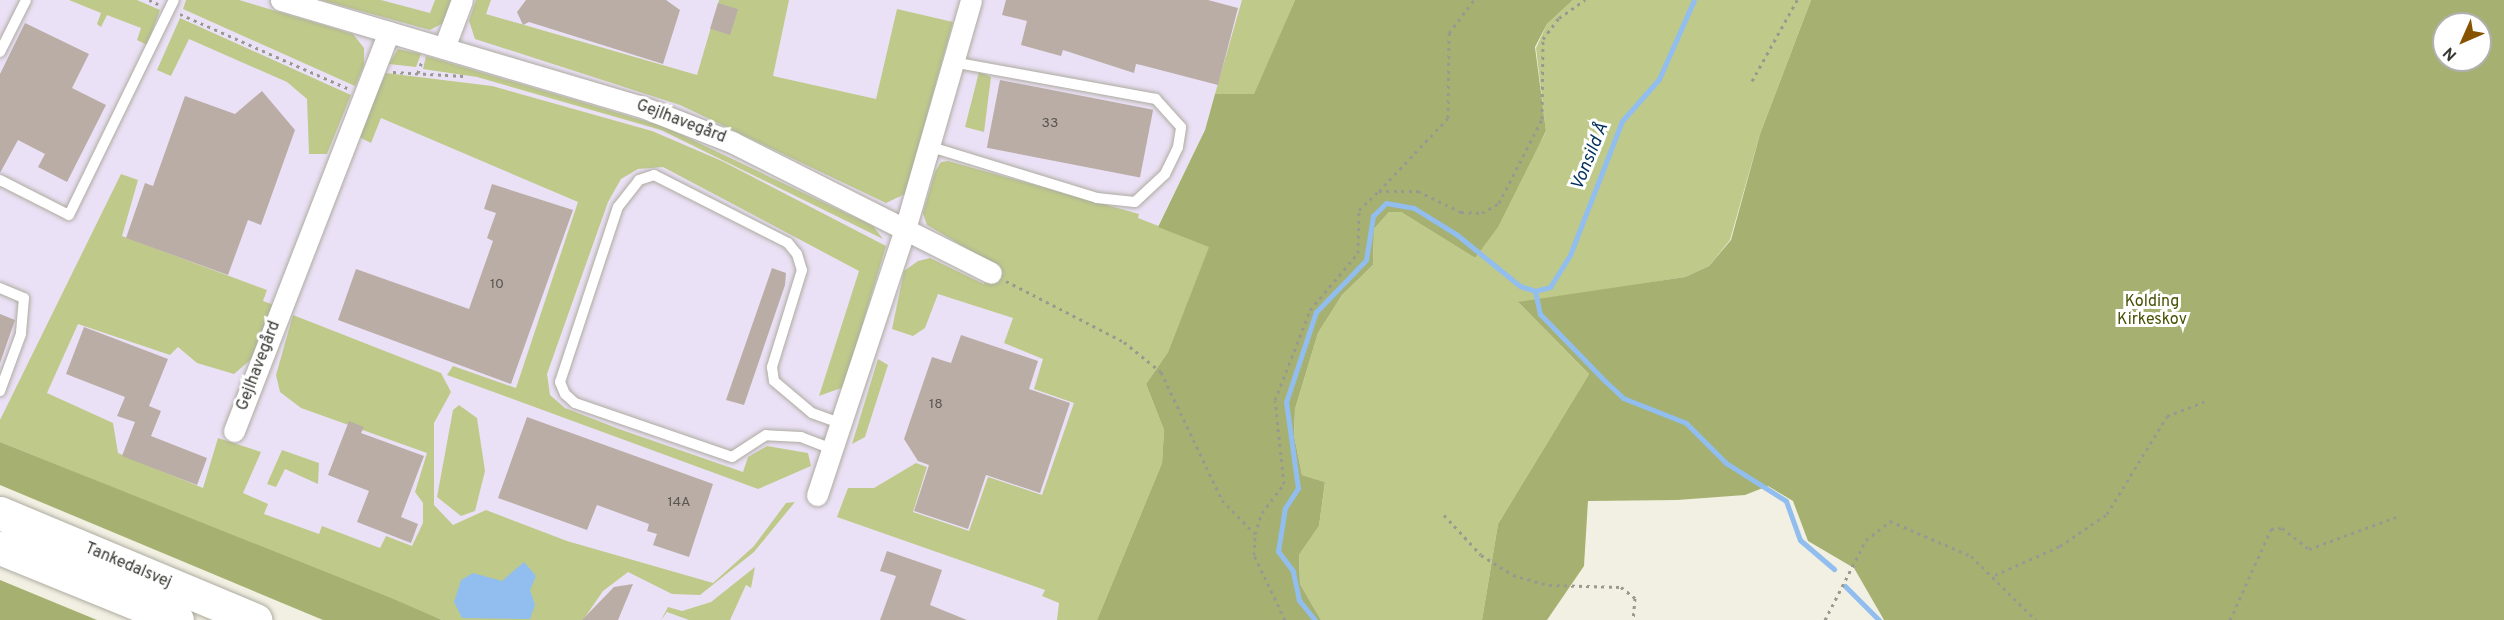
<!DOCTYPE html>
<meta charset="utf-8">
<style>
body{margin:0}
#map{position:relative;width:2504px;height:620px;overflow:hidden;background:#f2f0e3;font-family:Overpass,sans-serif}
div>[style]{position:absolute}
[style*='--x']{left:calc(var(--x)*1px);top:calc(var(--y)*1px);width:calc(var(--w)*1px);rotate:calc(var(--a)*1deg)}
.industrial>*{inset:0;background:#ebe1f6}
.green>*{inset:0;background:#bfca8a}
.forest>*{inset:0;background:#a6b171}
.water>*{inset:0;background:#91bdef}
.stream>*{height:5px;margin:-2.5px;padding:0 2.5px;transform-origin:2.5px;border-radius:2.5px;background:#91bdef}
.building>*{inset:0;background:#baada6;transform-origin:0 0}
.path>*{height:3px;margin-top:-1.5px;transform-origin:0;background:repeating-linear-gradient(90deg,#9a9990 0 3px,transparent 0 7.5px)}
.roads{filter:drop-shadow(0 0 2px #adab9f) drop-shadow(0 0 2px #adab9f)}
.service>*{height:10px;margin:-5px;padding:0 5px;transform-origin:5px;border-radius:5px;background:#fff}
.minor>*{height:21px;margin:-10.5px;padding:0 10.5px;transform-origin:10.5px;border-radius:10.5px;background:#fff}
.trunk>*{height:33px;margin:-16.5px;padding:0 16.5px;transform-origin:16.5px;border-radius:16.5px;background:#fff}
span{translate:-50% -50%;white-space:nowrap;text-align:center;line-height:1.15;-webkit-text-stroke:6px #fff;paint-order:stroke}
.number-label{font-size:14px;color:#5a5650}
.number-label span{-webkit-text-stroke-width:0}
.street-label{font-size:16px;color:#3a3934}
.park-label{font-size:16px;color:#495104}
.water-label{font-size:18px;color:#00305d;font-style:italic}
.north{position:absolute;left:2432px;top:12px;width:60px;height:60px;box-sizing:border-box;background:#fff;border:2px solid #b0b0ae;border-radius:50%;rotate:225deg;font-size:16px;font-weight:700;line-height:24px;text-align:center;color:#3a3934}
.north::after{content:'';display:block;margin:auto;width:21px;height:27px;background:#885300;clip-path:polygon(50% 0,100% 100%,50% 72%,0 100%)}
</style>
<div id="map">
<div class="industrial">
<i style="clip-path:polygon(0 0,1295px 0,1215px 94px,1205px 130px,1158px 226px,1097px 620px,442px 620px,0 442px)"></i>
</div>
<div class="green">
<i style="clip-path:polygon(69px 0,137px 0,160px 10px,147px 45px,137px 40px,141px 28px,107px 15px,101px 27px,97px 24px,101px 13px)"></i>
<i style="clip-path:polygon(186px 0,239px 0,353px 34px,364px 48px,364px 65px,355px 86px,183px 9px)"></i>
<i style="clip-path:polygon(321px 0,381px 0,430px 13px,435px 0,451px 0,443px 23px,430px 30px)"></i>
<i style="clip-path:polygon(476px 0,491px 0,486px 14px,697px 75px,719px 0,789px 0,773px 76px,876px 99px,897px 9px,953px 22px,905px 194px,886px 203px,680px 105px,475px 39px,469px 21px)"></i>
<i style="clip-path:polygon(1242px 0,1295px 0,1254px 95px,1215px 94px)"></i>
<i style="clip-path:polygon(1573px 0,1811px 0,1760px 134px,1730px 240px,1709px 266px,1685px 277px,1519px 303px,1589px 374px,1498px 524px,1482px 620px,1321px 620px,1300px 584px,1299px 555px,1319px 526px,1325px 482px,1302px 475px,1294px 435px,1295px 409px,1318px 333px,1342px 295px,1373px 265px,1374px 229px,1389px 212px,1401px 212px,1475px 258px,1546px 132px,1536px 48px,1547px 24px)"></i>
<i style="clip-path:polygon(180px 18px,351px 95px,327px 154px,309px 154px,307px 99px,287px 82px,189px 39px,171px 76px,157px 70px)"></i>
<i style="clip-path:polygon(398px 49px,421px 54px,416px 67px,389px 64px)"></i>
<i style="clip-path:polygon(426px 56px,665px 127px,873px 226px,883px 239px,661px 130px,477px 77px,423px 69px)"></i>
<i style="clip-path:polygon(979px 72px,991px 77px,984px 132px,965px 127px)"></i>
<i style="clip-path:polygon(386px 73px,492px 86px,652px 131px,722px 161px,886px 246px,846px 379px,841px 388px,819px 396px,859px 271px,663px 167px,638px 169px,621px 179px,608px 202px,547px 374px,550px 395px,565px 408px,619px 429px,743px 472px,748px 457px,767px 446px,808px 453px,811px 466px,758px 489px,447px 375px,453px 366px,516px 388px,578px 202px,381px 118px,371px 143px,357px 136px)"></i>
<i style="clip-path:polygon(948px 161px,1139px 214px,1138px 218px,1210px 246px,1168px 352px,1146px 384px,1164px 430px,1162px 463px,1097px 620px,1057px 620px,1059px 603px,1042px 596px,1045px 590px,837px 517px,848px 488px,874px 488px,916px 463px,927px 467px,913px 512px,969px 531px,988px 477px,1042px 495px,1074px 403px,1034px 389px,1043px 359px,1004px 343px,1013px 318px,938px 294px,925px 328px,913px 336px,892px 329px,904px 271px,918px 261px,930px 258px,984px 284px,995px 265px,927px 225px,923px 213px,935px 172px,941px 162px)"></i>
<i style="clip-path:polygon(121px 174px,138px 180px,122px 236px,267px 290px,263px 301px,274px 305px,256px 355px,234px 374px,197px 363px,178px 347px,170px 355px,78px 324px,47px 393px,113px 423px,118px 453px,203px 488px,218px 438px,261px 452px,243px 493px,268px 504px,264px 514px,319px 534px,322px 526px,380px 548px,386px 536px,412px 546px,423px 523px,423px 503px,415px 492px,427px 453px,301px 408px,280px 392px,276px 375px,293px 315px,441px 373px,451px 392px,434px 423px,434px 505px,453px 525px,486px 510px,567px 541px,713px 583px,754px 546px,786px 503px,795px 502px,754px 552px,700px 595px,672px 594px,628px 572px,603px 591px,583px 620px,442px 620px,0 442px,0 420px)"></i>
<i style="clip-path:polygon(878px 359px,888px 365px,865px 437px,852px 444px)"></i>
<i style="clip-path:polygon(459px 405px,477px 418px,485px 471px,475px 511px,461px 516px,437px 497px,453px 410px)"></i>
<i style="clip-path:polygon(282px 450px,319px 463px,318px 484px,285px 469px,276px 487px,267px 484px)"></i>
<i style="clip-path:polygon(755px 567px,751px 588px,746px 585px,730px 620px,689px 620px,667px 612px,661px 620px,668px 607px,682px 611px,711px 602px)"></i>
</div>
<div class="forest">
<i style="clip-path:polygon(1295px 0,1573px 0,1547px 24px,1535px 47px,1546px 131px,1498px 227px,1475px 258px,1401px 212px,1389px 212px,1374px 229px,1373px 265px,1342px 295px,1318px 333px,1295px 409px,1294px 435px,1302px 475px,1325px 482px,1319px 526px,1299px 555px,1300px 584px,1321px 620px,1097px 620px,1162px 463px,1164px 430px,1146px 384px,1168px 352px,1209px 247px,1158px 227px,1205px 130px,1215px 94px,1254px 94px)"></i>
<i style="clip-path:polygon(evenodd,1811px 0,2504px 0,2504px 620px,1884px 620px,1854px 568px,1808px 541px,1793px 501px,1768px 486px,1745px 495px,1677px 500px,1588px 501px,1584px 566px,1547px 620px,1482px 620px,1498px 524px,1589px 374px,1518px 302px,1685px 277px,1709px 266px,1731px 240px,1760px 134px,1811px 0,2444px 24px,2480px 24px,2480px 60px,2444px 60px,2444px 24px)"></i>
<i style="clip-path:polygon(0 442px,391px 598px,442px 620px,323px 620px,0 485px)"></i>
<i style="clip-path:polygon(0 580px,97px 620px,0 620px)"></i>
</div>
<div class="water">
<i style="clip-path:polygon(524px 562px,536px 576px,530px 590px,535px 605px,530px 619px,462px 618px,454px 602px,461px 580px,473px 573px,502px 581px)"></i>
</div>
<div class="stream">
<i style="--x:1535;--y:291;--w:24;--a:78"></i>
<i style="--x:1540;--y:314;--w:92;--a:45.9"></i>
<i style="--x:1604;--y:380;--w:26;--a:43"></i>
<i style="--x:1623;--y:398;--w:68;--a:21.6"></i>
<i style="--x:1686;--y:423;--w:57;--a:45"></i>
<i style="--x:1726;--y:463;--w:71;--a:32.3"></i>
<i style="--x:1786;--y:501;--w:41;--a:70.3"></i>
<i style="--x:1800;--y:540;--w:45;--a:40.5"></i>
<i style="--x:1845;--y:586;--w:48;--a:45"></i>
<i style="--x:1315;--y:620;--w:26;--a:-129"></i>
<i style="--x:1299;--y:600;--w:30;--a:-102"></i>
<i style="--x:1293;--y:571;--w:25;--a:-127"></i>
<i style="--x:1278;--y:551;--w:44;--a:-80.8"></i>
<i style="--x:1285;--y:508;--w:24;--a:-57"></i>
<i style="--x:1298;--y:488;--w:87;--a:-97.9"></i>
<i style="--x:1286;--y:402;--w:95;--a:-71.6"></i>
<i style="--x:1316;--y:312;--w:72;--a:-46.1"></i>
<i style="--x:1366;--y:260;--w:45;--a:-81"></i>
<i style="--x:1373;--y:216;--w:18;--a:-45"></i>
<i style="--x:1386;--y:203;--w:28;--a:10"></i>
<i style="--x:1414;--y:208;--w:49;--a:31.8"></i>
<i style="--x:1456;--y:234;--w:82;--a:39.1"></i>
<i style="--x:1520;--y:286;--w:16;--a:18"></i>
<i style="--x:1535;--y:291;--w:16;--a:-15"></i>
<i style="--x:1550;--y:287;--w:38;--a:-58"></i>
<i style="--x:1570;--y:255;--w:144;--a:-68.8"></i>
<i style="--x:1622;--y:121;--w:56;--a:-48.6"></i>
<i style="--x:1659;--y:79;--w:86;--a:-66.1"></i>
</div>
<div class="building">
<i style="clip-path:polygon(526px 0,666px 0,680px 10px,663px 64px,529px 22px,523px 25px,517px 12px)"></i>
<i style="clip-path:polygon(1006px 0,1208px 0,1238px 8px,1218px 85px,1141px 65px,1136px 64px,1134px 73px,1063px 50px,1061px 56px,1021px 45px,1027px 21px,1002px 15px)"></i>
<i style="left:718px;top:3px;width:21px;height:27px;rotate:17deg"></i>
<i style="clip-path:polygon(25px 23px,89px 54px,72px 88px,106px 105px,67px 182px,38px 167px,45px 154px,18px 140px,0 173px,0 74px)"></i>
<i style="left:1000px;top:80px;width:156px;height:69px;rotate:11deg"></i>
<i style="clip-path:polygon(262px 91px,295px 130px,261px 225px,248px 220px,228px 275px,126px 238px,145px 183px,153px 186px,185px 96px,235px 114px)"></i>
<i style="clip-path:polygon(492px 184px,573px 210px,511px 384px,338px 320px,356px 269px,469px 309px,493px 241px,487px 238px,496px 213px,484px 209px)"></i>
<i style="clip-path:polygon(772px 268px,786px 273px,785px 285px,744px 405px,726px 400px)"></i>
<i style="clip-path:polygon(0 314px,15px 320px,0 363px)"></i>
<i style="clip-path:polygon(84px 327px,168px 359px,149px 406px,161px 411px,151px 436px,207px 458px,197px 485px,122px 456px,135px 422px,117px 416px,125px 397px,66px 374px)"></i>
<i style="clip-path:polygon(961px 335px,1038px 361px,1029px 389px,1070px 403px,1040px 493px,986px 475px,968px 529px,914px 511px,929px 465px,918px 461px,904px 439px,932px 357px,951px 363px)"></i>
<i style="clip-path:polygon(527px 417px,713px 484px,689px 557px,653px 545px,657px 534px,647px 531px,649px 524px,597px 505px,587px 530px,498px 498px)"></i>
<i style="clip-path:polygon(349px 421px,364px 427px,361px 433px,424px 456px,401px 517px,418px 524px,411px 543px,357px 522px,369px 491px,328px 475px)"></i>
<i style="clip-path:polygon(887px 551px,942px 570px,930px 605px,967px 620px,880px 620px,896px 576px,880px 571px)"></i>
<i style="clip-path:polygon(633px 584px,618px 620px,582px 620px,614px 587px)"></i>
</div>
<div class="path">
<i style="--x:149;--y:0;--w:10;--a:24"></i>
<i style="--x:180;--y:14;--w:183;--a:23.9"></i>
<i style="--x:393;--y:72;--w:71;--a:3.2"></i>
<i style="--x:418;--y:73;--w:13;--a:-72"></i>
<i style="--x:1752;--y:81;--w:93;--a:-60.9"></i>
<i style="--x:1379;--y:191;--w:100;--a:-46.6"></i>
<i style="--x:1448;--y:118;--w:85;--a:-89.3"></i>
<i style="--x:1449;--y:33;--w:41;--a:-52.9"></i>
<i style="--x:1006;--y:281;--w:133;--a:27.3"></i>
<i style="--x:1124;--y:342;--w:48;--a:39"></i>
<i style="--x:1161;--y:372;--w:142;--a:64.5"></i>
<i style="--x:1222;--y:500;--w:47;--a:45.9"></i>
<i style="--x:1444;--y:515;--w:54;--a:47.2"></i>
<i style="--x:1481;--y:555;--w:38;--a:32"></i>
<i style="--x:1513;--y:575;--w:37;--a:16"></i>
<i style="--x:1549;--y:585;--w:72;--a:1.6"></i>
<i style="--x:1621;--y:587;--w:18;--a:38"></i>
<i style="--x:1635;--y:598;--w:22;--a:95"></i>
<i style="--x:1995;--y:575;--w:71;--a:-24"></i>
<i style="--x:2060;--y:546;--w:57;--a:-34.2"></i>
<i style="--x:2107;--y:514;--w:115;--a:-58.5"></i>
<i style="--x:2167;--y:416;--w:40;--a:-21"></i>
<i style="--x:1285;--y:620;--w:72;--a:-115.5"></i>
<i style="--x:1254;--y:555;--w:21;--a:-87"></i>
<i style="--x:1255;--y:534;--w:22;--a:-72"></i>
<i style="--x:1262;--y:513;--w:36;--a:-53"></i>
<i style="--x:1284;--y:484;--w:84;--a:-96.1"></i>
<i style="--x:1275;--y:400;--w:97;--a:-68.7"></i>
<i style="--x:1310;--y:310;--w:75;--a:-49.9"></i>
<i style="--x:1358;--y:253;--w:43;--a:-88.7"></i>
<i style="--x:1359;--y:210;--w:28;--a:-44"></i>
<i style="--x:1379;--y:191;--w:39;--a:0"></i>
<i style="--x:1418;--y:191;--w:48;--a:26"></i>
<i style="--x:1461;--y:212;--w:21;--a:3"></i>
<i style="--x:1482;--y:213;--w:20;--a:-30"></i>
<i style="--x:1499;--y:203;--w:94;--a:-62.9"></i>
<i style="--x:1542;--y:119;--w:80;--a:-89.3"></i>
<i style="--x:1543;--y:39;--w:26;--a:-53"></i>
<i style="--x:1559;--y:18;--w:32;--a:-35"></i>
<i style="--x:1825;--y:620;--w:90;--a:-62.9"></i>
<i style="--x:1866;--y:540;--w:31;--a:-38"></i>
<i style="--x:1890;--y:521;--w:88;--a:23.4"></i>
<i style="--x:1971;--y:556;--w:91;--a:44.6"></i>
<i style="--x:2230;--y:620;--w:100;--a:-65.7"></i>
<i style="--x:2271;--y:529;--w:11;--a:-5"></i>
<i style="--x:2282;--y:528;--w:34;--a:38"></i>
<i style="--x:2309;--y:549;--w:93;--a:-20.2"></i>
</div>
<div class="roads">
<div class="service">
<i style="--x:0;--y:52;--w:58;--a:-63.4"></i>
<i style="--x:928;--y:146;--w:177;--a:17.1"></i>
<i style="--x:1097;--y:198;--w:38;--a:6"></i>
<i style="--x:1135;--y:202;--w:41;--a:-43"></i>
<i style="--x:1165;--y:174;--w:30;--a:-64"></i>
<i style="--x:1178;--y:147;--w:20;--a:-81"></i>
<i style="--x:1181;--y:127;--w:38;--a:-132"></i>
<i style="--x:1156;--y:99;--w:207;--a:-169.7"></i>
<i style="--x:0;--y:180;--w:77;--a:26.9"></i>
<i style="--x:69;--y:215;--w:239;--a:-64"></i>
<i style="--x:0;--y:288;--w:26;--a:23"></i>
<i style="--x:24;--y:298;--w:36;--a:95"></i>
<i style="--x:21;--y:334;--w:61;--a:110.2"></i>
<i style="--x:832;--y:449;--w:33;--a:-159"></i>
<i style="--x:801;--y:437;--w:35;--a:-177"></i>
<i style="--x:766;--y:435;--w:40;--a:147.1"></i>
<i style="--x:732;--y:457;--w:166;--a:-161"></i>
<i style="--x:575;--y:403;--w:13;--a:-138"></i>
<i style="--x:565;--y:394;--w:13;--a:-113"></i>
<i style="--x:560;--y:382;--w:184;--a:-71.7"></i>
<i style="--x:618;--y:207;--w:34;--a:-52"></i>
<i style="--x:639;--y:180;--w:16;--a:-18"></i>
<i style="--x:654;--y:175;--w:150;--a:26.9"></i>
<i style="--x:788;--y:243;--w:14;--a:51"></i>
<i style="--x:797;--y:254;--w:17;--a:73"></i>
<i style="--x:802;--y:270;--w:102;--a:107.2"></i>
<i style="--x:772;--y:367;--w:14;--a:82"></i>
<i style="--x:774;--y:381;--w:50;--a:40.1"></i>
<i style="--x:812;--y:413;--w:30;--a:20"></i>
</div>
<div class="minor">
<i style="--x:281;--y:0;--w:374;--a:16.5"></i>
<i style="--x:640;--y:106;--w:99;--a:21.4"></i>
<i style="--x:732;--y:142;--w:290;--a:26.8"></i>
<i style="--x:444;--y:48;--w:51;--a:-69.4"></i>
<i style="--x:234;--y:431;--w:428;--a:-68.8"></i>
<i style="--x:817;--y:495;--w:280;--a:-71.7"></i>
<i style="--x:905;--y:229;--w:238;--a:-73.9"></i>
</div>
<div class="trunk">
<i style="--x:0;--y:513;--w:277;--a:22.7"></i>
<i style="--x:0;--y:548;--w:191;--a:22.1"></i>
</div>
</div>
<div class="number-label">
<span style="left:1050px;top:124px">33</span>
<span style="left:497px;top:285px">10</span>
<span style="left:936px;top:405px">18</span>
<span style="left:679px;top:503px">14A</span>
</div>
<div class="street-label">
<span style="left:681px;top:122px;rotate:21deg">Gejlhavegård</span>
<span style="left:259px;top:366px;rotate:-69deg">Gejlhavegård</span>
<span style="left:128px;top:566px;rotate:23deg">Tankedalsvej</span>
</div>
<div class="park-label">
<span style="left:2152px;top:311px">Kolding<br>Kirkeskov</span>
</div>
<div class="water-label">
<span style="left:1591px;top:157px;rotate:-68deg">Vonsild Å</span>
</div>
<div class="north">N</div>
</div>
